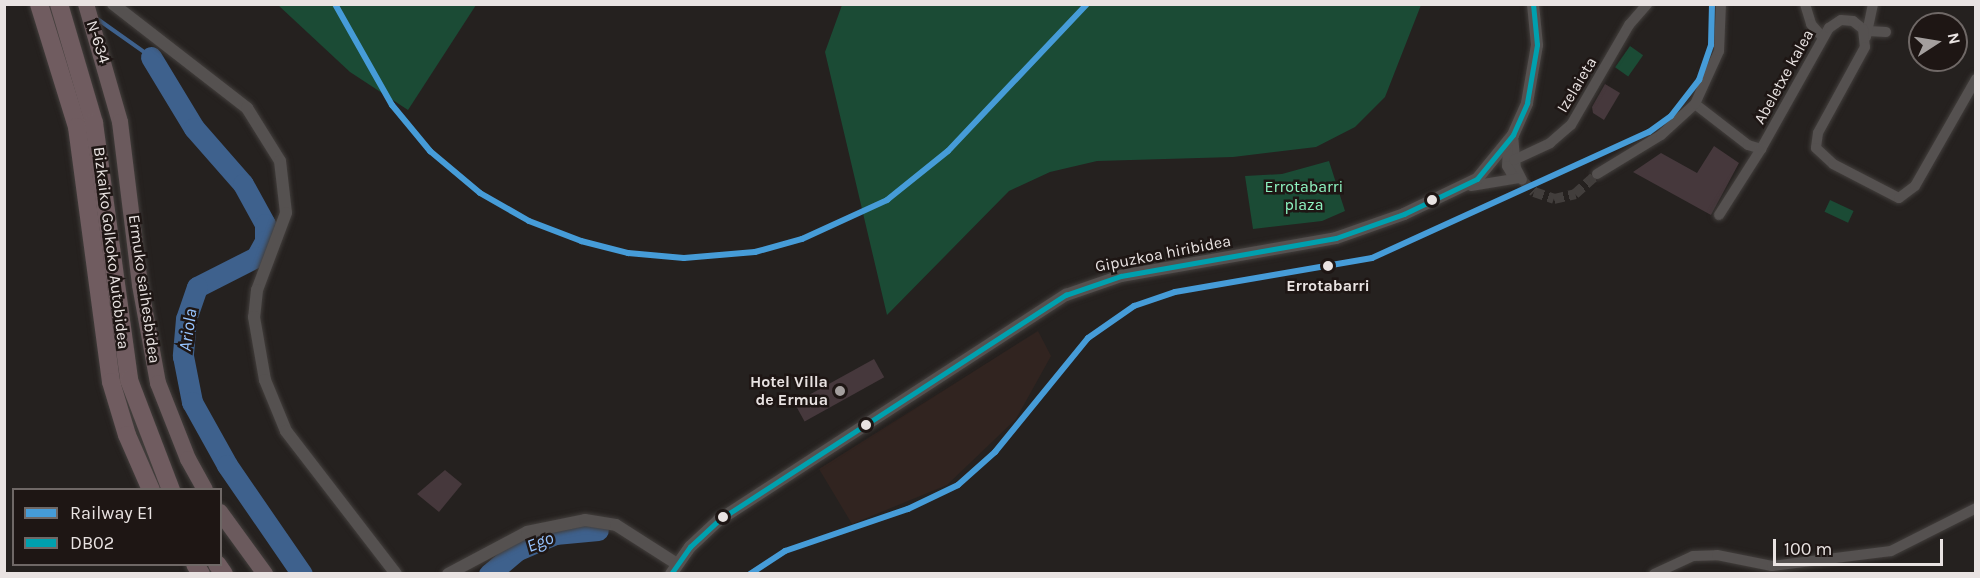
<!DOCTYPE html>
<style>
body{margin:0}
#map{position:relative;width:1980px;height:578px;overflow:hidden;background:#25211f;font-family:Karla,sans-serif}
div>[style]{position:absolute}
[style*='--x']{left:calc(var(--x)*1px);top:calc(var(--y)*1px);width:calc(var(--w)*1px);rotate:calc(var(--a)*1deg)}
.built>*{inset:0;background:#312420}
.green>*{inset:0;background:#1b4b35;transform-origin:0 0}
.stream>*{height:4px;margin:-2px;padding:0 2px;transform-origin:2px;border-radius:2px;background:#3e618d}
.river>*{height:21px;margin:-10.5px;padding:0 10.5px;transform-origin:10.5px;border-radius:10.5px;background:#3e618d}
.building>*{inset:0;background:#46383c;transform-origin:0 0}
.minor-tunnel>*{height:10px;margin-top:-5px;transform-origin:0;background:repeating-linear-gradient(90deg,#423e3c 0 10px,transparent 0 15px)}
.roads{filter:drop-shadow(0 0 2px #423e3c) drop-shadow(0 0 2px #423e3c)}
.minor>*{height:10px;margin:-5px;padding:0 5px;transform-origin:5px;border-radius:5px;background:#555150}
.tertiary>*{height:12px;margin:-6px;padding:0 6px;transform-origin:6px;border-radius:6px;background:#555150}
.trunk>*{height:16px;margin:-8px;padding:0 8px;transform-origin:8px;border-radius:8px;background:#6b5a5d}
.motorway>*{height:18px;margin:-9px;padding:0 9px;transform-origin:9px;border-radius:9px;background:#705c60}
.bus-1>*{height:4.5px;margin:-2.25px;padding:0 2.25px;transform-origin:2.25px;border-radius:2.25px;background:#00a0ae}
.rail-1>*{height:6px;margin:-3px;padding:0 3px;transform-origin:3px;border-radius:3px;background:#469cd8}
.dots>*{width:16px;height:16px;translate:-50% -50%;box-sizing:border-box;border:3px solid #1e1614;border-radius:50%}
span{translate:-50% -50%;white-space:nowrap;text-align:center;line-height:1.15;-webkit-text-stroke:5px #1e1614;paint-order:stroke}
.street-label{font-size:16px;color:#e9e3e2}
.park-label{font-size:16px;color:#8ef3c0}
.stop-label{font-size:16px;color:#e9e3e2;font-weight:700}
.poi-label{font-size:16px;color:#e9e3e2;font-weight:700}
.right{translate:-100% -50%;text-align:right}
.water-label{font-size:18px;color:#97c4ff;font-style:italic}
.frame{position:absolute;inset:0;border:6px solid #e9e3e2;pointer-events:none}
.legend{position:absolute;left:12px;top:488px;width:210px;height:78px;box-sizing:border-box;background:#1e1614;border:2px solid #6f6866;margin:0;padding:8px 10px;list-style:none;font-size:18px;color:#e9e3e2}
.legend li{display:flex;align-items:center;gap:12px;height:30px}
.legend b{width:30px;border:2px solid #6f6866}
.north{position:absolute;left:1908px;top:12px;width:60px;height:60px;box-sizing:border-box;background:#1e1614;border:2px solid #6f6866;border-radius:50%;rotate:78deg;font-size:16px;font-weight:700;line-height:24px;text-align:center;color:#e9e3e2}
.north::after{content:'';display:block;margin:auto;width:21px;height:27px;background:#a49f9e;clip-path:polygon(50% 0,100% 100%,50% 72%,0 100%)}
.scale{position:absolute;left:1773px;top:539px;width:170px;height:27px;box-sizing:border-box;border:3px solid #e9e3e2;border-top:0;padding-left:8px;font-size:18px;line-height:21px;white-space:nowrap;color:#e9e3e2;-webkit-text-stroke:4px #1e1614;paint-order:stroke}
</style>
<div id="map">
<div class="built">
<i style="clip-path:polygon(1038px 331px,1051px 356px,1016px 419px,947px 485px,852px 524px,819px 469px)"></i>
</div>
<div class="green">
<i style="clip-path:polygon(278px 5px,476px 5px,408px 110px,350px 72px)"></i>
<i style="clip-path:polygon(842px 5px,842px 4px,1421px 5px,1385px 97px,1355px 127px,1316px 147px,1233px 157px,1097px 161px,1050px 172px,1009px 191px,887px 315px,825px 52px)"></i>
<i style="left:1630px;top:46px;width:16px;height:26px;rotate:35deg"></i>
<i style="clip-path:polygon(1329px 161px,1345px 211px,1322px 221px,1253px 229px,1245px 176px,1282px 174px)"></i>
<i style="left:1830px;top:200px;width:26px;height:13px;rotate:25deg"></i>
</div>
<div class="stream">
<i style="--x:96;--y:18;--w:67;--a:35.3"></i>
</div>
<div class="river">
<i style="--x:151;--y:57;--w:83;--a:58.8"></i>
<i style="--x:194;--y:128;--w:74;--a:48.8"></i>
<i style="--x:243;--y:184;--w:46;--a:61.2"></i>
<i style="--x:265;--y:224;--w:17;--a:90"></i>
<i style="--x:265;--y:241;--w:18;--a:119"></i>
<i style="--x:256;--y:257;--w:66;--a:153"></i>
<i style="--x:197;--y:287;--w:34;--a:109"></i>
<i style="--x:186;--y:319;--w:37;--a:95"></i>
<i style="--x:183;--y:356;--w:47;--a:78.9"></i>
<i style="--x:192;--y:402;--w:72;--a:60.9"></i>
<i style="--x:227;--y:465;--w:132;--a:55.5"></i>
<i style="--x:489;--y:574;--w:35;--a:-40"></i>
<i style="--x:516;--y:551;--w:43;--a:-23.6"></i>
<i style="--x:555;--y:534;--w:43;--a:-5.3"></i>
</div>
<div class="building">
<i style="clip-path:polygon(1605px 84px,1620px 93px,1604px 120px,1593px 113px,1592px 107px)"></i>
<i style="clip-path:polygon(1714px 146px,1739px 163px,1711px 215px,1633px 172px,1661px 153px,1697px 173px)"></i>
<i style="left:874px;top:359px;width:21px;height:91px;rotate:61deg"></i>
<i style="clip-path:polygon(445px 470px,462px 484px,439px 512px,417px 494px)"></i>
</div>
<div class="minor-tunnel">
<i style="--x:1522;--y:180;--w:17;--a:45"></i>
<i style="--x:1534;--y:192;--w:21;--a:19"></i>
<i style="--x:1554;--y:199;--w:22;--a:-13"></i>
<i style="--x:1575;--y:194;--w:30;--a:-42"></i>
</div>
<div class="roads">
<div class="minor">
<i style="--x:1805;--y:4;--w:21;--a:73"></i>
<i style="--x:1811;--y:24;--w:18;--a:49"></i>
<i style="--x:1868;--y:31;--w:18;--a:3"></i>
<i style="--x:1866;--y:37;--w:34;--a:-78"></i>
<i style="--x:1695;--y:104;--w:67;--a:37.7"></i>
<i style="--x:1748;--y:145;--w:14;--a:17"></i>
<i style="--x:1761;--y:149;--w:139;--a:-60.7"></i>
<i style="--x:1829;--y:28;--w:14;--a:-34"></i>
<i style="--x:1841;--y:20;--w:12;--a:5"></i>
<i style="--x:1853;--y:21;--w:13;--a:39"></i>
<i style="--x:1863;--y:29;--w:18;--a:84"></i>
<i style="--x:1865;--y:47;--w:98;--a:118.7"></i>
<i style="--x:1818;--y:133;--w:15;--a:98"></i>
<i style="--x:1816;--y:148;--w:23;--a:43"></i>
<i style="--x:1833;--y:164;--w:74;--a:27.3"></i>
<i style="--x:1899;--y:198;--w:20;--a:-37"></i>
<i style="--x:1915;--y:186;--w:123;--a:-60.3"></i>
<i style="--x:1513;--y:135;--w:33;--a:85"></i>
<i style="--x:1516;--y:168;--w:13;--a:63"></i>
<i style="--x:1508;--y:147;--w:19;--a:93"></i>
<i style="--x:1507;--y:166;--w:14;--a:60"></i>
<i style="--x:1514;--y:160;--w:40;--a:-25"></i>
<i style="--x:1550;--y:143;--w:28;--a:-41"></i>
<i style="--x:1571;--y:125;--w:116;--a:-59.9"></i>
<i style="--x:1629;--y:25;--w:28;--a:-49"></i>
<i style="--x:1597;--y:174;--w:75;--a:-31.4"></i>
<i style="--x:1661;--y:135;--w:46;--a:-42.4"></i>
<i style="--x:1695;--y:104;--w:58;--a:-65.6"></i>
<i style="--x:1719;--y:51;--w:47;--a:-87.6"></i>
<i style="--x:1471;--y:186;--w:50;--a:-9.3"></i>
<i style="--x:1719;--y:215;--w:78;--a:-57.5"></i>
<i style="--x:1654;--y:574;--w:43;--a:-24.8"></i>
<i style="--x:1693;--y:556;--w:24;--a:-2"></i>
<i style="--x:1717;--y:555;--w:56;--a:11.3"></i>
<i style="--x:1772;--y:566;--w:120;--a:-7.2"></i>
<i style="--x:1891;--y:551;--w:95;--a:-26.8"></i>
</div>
<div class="tertiary">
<i style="--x:113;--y:4;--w:170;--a:37.8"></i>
<i style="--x:247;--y:108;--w:62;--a:58.1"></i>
<i style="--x:280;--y:161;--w:52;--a:83.4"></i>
<i style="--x:286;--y:213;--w:82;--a:110.6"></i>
<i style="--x:257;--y:290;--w:27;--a:96"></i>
<i style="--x:254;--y:317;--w:64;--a:80.1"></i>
<i style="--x:265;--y:380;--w:55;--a:67.6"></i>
<i style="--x:286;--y:431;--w:180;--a:52.4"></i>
<i style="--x:448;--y:574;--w:89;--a:-28"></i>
<i style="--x:527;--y:532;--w:59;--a:-11.7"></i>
<i style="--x:585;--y:520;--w:31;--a:9"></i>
<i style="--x:616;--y:525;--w:72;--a:32.6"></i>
<i style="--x:671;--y:574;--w:33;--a:-55"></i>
<i style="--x:690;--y:547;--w:40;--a:-43"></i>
<i style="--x:719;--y:520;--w:414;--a:-33"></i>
<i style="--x:1066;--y:295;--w:58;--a:-19.1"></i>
<i style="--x:1121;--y:276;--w:218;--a:-10"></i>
<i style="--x:1336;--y:238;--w:72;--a:-19.4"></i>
<i style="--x:1404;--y:214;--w:81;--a:-25.6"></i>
<i style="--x:1477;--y:179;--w:57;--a:-50.7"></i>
<i style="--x:1513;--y:135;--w:35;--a:-66"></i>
<i style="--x:1527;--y:103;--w:59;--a:-80.2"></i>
<i style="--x:1537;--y:45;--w:41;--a:-95.6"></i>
</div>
<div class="trunk">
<i style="--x:86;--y:4;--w:123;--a:73.9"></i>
<i style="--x:120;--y:122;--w:164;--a:83"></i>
<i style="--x:140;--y:285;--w:100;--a:79.6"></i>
<i style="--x:158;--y:383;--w:82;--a:68.5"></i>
<i style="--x:188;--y:459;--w:35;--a:61"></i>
<i style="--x:220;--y:512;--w:77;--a:54"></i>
</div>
<div class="motorway">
<i style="--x:39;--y:4;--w:129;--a:72.8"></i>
<i style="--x:77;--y:127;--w:257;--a:82.4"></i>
<i style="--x:111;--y:382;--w:55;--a:73.2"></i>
<i style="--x:127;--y:435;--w:60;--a:66.4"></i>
<i style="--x:59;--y:4;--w:124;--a:73.6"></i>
<i style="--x:94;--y:123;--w:259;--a:82.2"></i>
<i style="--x:129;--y:380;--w:118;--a:69.1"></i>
<i style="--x:195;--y:564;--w:12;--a:59"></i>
<i style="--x:217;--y:564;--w:12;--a:55"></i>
</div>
</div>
<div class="bus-1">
<i style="--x:671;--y:574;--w:33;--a:-55"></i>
<i style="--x:690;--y:547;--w:40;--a:-43"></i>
<i style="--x:719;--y:520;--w:414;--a:-33"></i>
<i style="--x:1066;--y:295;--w:58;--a:-19.1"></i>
<i style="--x:1121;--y:276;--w:218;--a:-10"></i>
<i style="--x:1336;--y:238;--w:72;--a:-19.4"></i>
<i style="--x:1404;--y:214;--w:81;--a:-25.6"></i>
<i style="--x:1477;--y:179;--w:57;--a:-50.7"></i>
<i style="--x:1513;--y:135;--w:35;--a:-66"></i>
<i style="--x:1527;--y:103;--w:59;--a:-80.2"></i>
<i style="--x:1537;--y:45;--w:41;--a:-95.6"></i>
</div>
<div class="rail-1">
<i style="--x:335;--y:4;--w:116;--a:60.6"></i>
<i style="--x:392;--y:105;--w:60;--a:50.4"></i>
<i style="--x:430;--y:151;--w:65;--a:40"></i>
<i style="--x:480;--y:193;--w:56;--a:29.7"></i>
<i style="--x:529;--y:221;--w:56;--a:21"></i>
<i style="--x:581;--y:241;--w:49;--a:14.3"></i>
<i style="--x:628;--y:253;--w:56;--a:5.1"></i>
<i style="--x:684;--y:258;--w:71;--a:-4.8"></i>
<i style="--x:755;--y:252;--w:49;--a:-15.5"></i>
<i style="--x:802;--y:239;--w:94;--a:-24.6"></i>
<i style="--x:887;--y:200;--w:78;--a:-38.8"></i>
<i style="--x:948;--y:151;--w:202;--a:-46.6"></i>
<i style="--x:750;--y:574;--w:42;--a:-33.3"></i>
<i style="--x:785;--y:551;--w:130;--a:-18.9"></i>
<i style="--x:908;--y:509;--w:55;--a:-25.6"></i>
<i style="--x:958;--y:485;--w:50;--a:-41.7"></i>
<i style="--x:995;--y:452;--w:147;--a:-50.8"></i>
<i style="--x:1088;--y:338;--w:56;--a:-34.8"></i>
<i style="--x:1134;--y:306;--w:43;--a:-18.9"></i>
<i style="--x:1175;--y:292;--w:200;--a:-9.8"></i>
<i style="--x:1372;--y:258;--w:304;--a:-24.5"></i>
<i style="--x:1649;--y:132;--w:27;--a:-36"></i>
<i style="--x:1671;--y:116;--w:46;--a:-52.1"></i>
<i style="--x:1699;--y:80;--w:37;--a:-71"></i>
<i style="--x:1711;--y:45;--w:41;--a:-88.6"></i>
</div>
<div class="dots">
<i style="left:1432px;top:200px;background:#e9e3e2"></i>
<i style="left:1328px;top:266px;background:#e9e3e2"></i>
<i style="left:840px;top:391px;background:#a49f9e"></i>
<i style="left:866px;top:425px;background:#e9e3e2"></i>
<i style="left:723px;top:517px;background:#e9e3e2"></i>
</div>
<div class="street-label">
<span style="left:98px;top:42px;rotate:72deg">N-634</span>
<span style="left:1784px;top:77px;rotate:-61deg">Abeletxe kalea</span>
<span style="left:1577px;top:85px;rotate:-59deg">Izelaieta</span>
<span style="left:111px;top:248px;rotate:83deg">Bizkaiko Golkoko Autobidea</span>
<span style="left:1163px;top:254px;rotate:-11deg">Gipuzkoa hiribidea</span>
<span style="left:144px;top:289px;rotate:82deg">Ermuko saihesbidea</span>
</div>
<div class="park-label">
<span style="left:1304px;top:196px">Errotabarri<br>plaza</span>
</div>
<div class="stop-label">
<span style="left:1328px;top:286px">Errotabarri</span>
</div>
<div class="poi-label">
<span class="right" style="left:828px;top:391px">Hotel Villa<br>de Ermua</span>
</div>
<div class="water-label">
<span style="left:188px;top:330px;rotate:-82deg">Ariola</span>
<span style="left:540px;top:542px;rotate:-21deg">Ego</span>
</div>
<div class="frame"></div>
<ul class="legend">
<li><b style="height:8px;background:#469cd8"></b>Railway E1</li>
<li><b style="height:8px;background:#00a0ae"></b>DB02</li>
</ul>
<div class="north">N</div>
<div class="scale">100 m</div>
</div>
